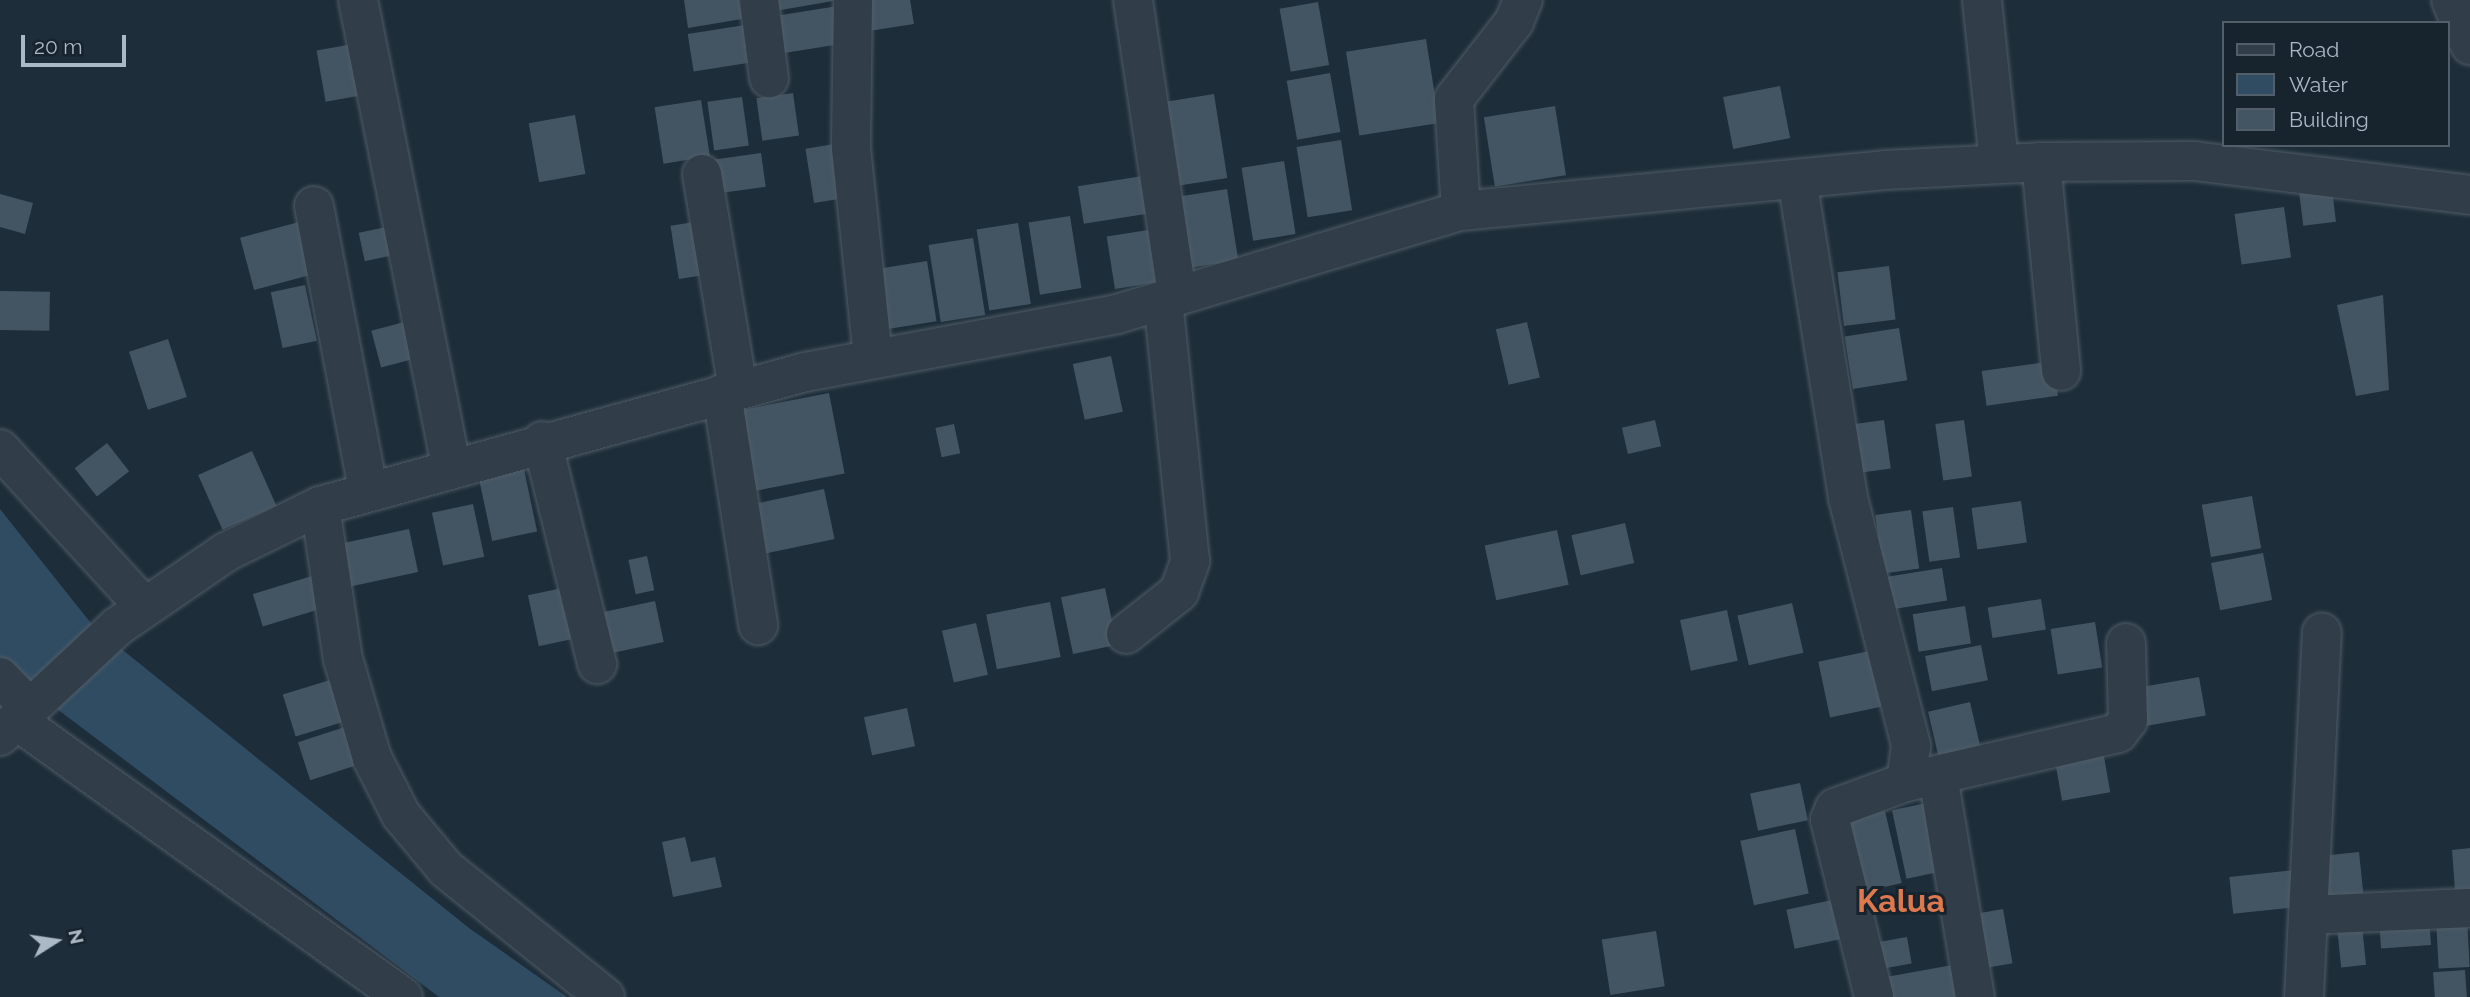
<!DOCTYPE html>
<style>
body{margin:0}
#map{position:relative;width:2470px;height:997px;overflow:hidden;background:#1d2d39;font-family:Raleway,sans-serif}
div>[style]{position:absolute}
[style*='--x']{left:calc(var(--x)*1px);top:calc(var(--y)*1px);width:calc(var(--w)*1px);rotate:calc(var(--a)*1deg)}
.water>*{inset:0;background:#2f4c62}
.building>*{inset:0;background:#435563;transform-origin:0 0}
.roads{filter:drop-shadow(0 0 2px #4f5c67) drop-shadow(0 0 2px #4f5c67)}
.minor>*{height:38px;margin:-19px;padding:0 19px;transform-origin:19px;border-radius:19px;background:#313e49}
span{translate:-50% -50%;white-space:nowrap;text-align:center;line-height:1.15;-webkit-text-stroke:6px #17232d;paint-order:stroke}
.district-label{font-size:32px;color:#de784e;font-weight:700}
.legend{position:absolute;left:2222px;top:21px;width:228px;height:126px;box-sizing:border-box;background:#17232d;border:2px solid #525f6a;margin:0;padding:9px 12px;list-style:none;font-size:21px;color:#abb9c6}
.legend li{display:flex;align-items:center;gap:14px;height:35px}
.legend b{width:35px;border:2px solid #525f6a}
.north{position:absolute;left:21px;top:906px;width:70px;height:70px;-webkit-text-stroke:5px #17232d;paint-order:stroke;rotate:78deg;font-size:19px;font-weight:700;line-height:28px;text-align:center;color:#abb9c6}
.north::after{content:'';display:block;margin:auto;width:24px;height:32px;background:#abb9c6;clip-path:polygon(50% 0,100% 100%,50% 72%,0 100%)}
.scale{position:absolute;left:21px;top:35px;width:105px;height:32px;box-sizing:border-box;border:4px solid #abb9c6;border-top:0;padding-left:9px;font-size:21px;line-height:24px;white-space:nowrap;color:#abb9c6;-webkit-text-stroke:5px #17232d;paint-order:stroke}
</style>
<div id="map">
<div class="water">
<i style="clip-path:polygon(0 509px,94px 627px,469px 928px,567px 997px,439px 997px,0 666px)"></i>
</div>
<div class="building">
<i style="clip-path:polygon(684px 0,739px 0,742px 19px,688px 28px)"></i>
<i style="clip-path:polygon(773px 0,832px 0,833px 1px,775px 11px)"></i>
<i style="clip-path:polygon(864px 0,910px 0,914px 24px,869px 31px)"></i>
<i style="left:1318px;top:2px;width:64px;height:39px;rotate:80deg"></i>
<i style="left:838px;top:6px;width:38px;height:70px;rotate:81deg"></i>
<i style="left:745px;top:25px;width:38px;height:58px;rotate:81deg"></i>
<i style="left:1426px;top:39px;width:85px;height:81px;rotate:81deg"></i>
<i style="left:353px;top:44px;width:52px;height:37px;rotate:80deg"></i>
<i style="left:1330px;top:73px;width:60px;height:44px;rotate:80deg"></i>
<i style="left:1780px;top:86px;width:53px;height:58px;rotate:79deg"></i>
<i style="left:793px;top:93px;width:43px;height:37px;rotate:82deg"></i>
<i style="left:1214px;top:94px;width:85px;height:60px;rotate:81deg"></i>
<i style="left:742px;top:97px;width:49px;height:35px;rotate:82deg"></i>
<i style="left:701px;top:100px;width:57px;height:47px;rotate:81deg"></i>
<i style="left:1555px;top:106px;width:70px;height:72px;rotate:81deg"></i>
<i style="left:575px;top:115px;width:60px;height:47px;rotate:80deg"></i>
<i style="left:1341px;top:140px;width:71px;height:45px;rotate:81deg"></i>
<i style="left:841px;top:143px;width:55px;height:36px;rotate:81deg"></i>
<i style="left:761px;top:153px;width:34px;height:56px;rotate:82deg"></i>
<i style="left:1284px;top:161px;width:74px;height:43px;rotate:81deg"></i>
<i style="left:1149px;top:175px;width:38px;height:72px;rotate:81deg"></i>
<i style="left:2331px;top:181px;width:41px;height:33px;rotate:83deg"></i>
<i style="left:1227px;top:189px;width:72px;height:55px;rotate:81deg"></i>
<i style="clip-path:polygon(0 194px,33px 203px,25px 234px,0 227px)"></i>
<i style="left:2284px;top:207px;width:51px;height:50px;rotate:82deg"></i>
<i style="left:1070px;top:216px;width:73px;height:42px;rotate:81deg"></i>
<i style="left:707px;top:220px;width:54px;height:37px;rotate:81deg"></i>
<i style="left:299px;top:222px;width:54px;height:61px;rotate:75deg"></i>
<i style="left:1018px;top:223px;width:82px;height:42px;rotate:81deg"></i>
<i style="left:391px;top:226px;width:29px;height:33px;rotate:78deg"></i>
<i style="left:1161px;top:228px;width:53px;height:55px;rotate:81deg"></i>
<i style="left:973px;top:238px;width:78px;height:45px;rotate:81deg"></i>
<i style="left:927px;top:261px;width:61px;height:62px;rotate:81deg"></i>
<i style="left:1889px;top:266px;width:54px;height:52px;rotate:83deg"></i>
<i style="left:305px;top:285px;width:57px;height:35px;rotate:78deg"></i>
<i style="left:0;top:291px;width:50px;height:39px;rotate:1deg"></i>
<i style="clip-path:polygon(2383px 295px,2389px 390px,2356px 396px,2337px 305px)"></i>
<i style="left:408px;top:321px;width:38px;height:38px;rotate:75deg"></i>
<i style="left:1527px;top:322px;width:57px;height:32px;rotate:77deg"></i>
<i style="left:1899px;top:328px;width:53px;height:55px;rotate:81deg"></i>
<i style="left:168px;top:339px;width:61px;height:41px;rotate:72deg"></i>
<i style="left:1111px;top:356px;width:57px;height:39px;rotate:78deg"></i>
<i style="left:2053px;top:361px;width:35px;height:72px;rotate:82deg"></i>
<i style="left:829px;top:393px;width:82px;height:90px;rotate:79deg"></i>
<i style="left:1655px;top:420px;width:27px;height:34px;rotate:77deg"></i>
<i style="left:1884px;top:420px;width:49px;height:33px;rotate:82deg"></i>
<i style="left:1964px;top:420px;width:57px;height:29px;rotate:82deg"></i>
<i style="left:954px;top:424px;width:30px;height:19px;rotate:78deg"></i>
<i style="left:107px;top:443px;width:36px;height:41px;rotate:52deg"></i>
<i style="left:252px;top:451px;width:60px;height:59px;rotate:66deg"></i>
<i style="left:522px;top:460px;width:73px;height:46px;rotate:78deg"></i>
<i style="left:824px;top:489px;width:51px;height:80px;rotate:78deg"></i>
<i style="left:2252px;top:496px;width:53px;height:51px;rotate:80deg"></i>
<i style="left:2021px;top:501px;width:42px;height:50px;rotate:82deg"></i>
<i style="left:473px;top:504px;width:54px;height:42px;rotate:78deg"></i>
<i style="left:1953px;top:507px;width:51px;height:31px;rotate:82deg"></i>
<i style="left:1911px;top:510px;width:59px;height:36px;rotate:82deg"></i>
<i style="left:1625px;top:523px;width:41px;height:55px;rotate:77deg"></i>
<i style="left:409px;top:529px;width:44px;height:80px;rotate:78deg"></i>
<i style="left:1557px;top:530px;width:56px;height:74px;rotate:78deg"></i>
<i style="left:2263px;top:553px;width:48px;height:53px;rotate:79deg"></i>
<i style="left:647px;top:556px;width:35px;height:19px;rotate:78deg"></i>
<i style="left:1942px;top:568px;width:33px;height:57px;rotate:81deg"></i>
<i style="left:315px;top:575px;width:34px;height:65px;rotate:73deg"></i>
<i style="left:572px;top:586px;width:52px;height:45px;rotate:78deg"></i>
<i style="left:1105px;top:588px;width:58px;height:45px;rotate:78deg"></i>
<i style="left:2041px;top:599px;width:31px;height:54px;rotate:81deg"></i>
<i style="left:655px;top:601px;width:42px;height:60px;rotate:78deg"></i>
<i style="left:1050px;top:602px;width:56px;height:65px;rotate:79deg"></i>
<i style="left:1792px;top:603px;width:51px;height:56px;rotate:77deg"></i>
<i style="left:1965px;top:606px;width:38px;height:53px;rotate:81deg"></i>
<i style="left:1727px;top:610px;width:52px;height:48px;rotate:78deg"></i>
<i style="left:2095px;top:622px;width:46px;height:45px;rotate:81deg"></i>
<i style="left:976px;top:623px;width:53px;height:35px;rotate:77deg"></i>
<i style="left:1981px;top:645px;width:36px;height:57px;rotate:79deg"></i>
<i style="left:1874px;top:650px;width:57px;height:57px;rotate:78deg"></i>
<i style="left:343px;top:676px;width:44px;height:63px;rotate:73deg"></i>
<i style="left:2199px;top:677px;width:39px;height:61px;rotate:80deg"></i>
<i style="left:1970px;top:702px;width:50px;height:43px;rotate:77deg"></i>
<i style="left:907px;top:708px;width:39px;height:44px;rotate:78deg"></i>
<i style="left:354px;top:724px;width:40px;height:59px;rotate:72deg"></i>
<i style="left:2103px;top:751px;width:42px;height:49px;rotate:80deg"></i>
<i style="left:1800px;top:783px;width:38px;height:51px;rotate:78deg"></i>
<i style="left:1936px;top:801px;width:70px;height:45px;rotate:78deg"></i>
<i style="left:1885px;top:811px;width:74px;height:47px;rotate:77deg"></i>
<i style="left:1795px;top:829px;width:66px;height:56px;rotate:78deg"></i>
<i style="clip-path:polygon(685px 837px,691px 862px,715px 857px,722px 887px,673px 897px,662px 842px)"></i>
<i style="clip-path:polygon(2470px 848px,2470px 889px,2455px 890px,2452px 850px)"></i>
<i style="left:2359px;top:852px;width:44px;height:37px;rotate:84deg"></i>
<i style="left:2296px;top:870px;width:37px;height:67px;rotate:84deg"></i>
<i style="left:1846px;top:897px;width:40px;height:61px;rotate:78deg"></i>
<i style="left:2003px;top:909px;width:55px;height:32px;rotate:80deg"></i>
<i style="left:2429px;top:917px;width:28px;height:50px;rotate:86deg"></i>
<i style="left:2467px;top:917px;width:50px;height:31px;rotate:87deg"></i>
<i style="left:2362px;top:926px;width:39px;height:25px;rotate:84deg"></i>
<i style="left:1656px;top:931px;width:56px;height:55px;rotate:81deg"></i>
<i style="left:1907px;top:937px;width:27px;height:30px;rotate:80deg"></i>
<i style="clip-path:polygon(1958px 964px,1964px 997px,1889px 997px,1886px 977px)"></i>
<i style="left:2465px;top:970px;width:27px;height:32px;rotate:86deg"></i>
</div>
<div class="roads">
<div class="minor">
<i style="--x:358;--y:0;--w:475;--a:78.7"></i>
<i style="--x:759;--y:0;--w:79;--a:82.7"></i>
<i style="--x:853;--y:0;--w:148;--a:90.8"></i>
<i style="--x:851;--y:148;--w:211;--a:84"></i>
<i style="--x:1133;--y:0;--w:299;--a:81.5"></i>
<i style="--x:1982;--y:0;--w:164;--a:84"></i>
<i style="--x:2451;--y:0;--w:49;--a:67.1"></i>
<i style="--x:2041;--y:162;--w:210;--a:84.5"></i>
<i style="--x:702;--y:174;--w:219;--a:80.5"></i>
<i style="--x:1797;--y:179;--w:323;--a:80.9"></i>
<i style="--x:1848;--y:498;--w:256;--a:75.7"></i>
<i style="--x:1911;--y:746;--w:36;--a:98"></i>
<i style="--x:1906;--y:782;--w:76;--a:159.9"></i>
<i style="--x:1835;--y:808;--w:13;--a:113"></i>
<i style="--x:1830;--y:820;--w:182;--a:76"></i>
<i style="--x:314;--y:206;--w:288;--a:79.2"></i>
<i style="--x:1461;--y:211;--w:112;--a:-93.6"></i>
<i style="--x:1454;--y:99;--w:98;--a:-52.1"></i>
<i style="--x:1514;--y:22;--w:24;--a:-68"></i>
<i style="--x:722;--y:394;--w:234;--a:81.1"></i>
<i style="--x:542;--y:441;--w:230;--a:76.1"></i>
<i style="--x:0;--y:449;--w:214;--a:47.5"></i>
<i style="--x:320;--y:506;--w:155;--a:81.5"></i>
<i style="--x:343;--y:659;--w:103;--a:73.7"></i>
<i style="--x:372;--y:758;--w:64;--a:63"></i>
<i style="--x:401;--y:815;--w:70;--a:50.2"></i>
<i style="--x:446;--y:869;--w:204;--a:38.8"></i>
<i style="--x:1126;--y:634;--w:68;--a:-38.4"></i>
<i style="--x:1179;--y:592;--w:33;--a:-70"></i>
<i style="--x:1190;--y:561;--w:262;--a:-95.9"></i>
<i style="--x:0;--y:677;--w:42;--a:46"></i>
<i style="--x:16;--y:720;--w:476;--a:35.6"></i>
<i style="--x:0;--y:736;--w:161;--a:-43"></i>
<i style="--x:118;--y:626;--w:131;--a:-34.4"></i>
<i style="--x:226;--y:552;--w:105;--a:-26.1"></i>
<i style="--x:320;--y:506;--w:503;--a:-15.44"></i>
<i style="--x:805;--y:372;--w:317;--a:-10.5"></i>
<i style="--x:1117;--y:314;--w:359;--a:-16.7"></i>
<i style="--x:1461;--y:211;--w:426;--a:-5.5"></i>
<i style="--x:1885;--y:170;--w:156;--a:-2.9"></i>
<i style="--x:2041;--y:162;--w:153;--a:-0.4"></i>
<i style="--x:2194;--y:161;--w:278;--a:7"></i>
<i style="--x:1938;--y:776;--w:224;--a:80.5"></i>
<i style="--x:1906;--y:782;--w:218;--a:-13"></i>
<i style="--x:2118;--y:733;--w:16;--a:-52"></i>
<i style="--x:2128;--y:720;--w:77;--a:-91.5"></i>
<i style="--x:2309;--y:915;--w:161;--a:-2.5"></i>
<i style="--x:2304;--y:997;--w:365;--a:-87.2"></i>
</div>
</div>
<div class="district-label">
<span style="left:1901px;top:901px">Kalua</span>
</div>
<ul class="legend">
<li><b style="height:9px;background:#313e49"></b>Road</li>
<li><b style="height:19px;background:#2f4c62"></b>Water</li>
<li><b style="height:19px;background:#435563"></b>Building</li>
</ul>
<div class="north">N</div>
<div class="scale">20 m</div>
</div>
